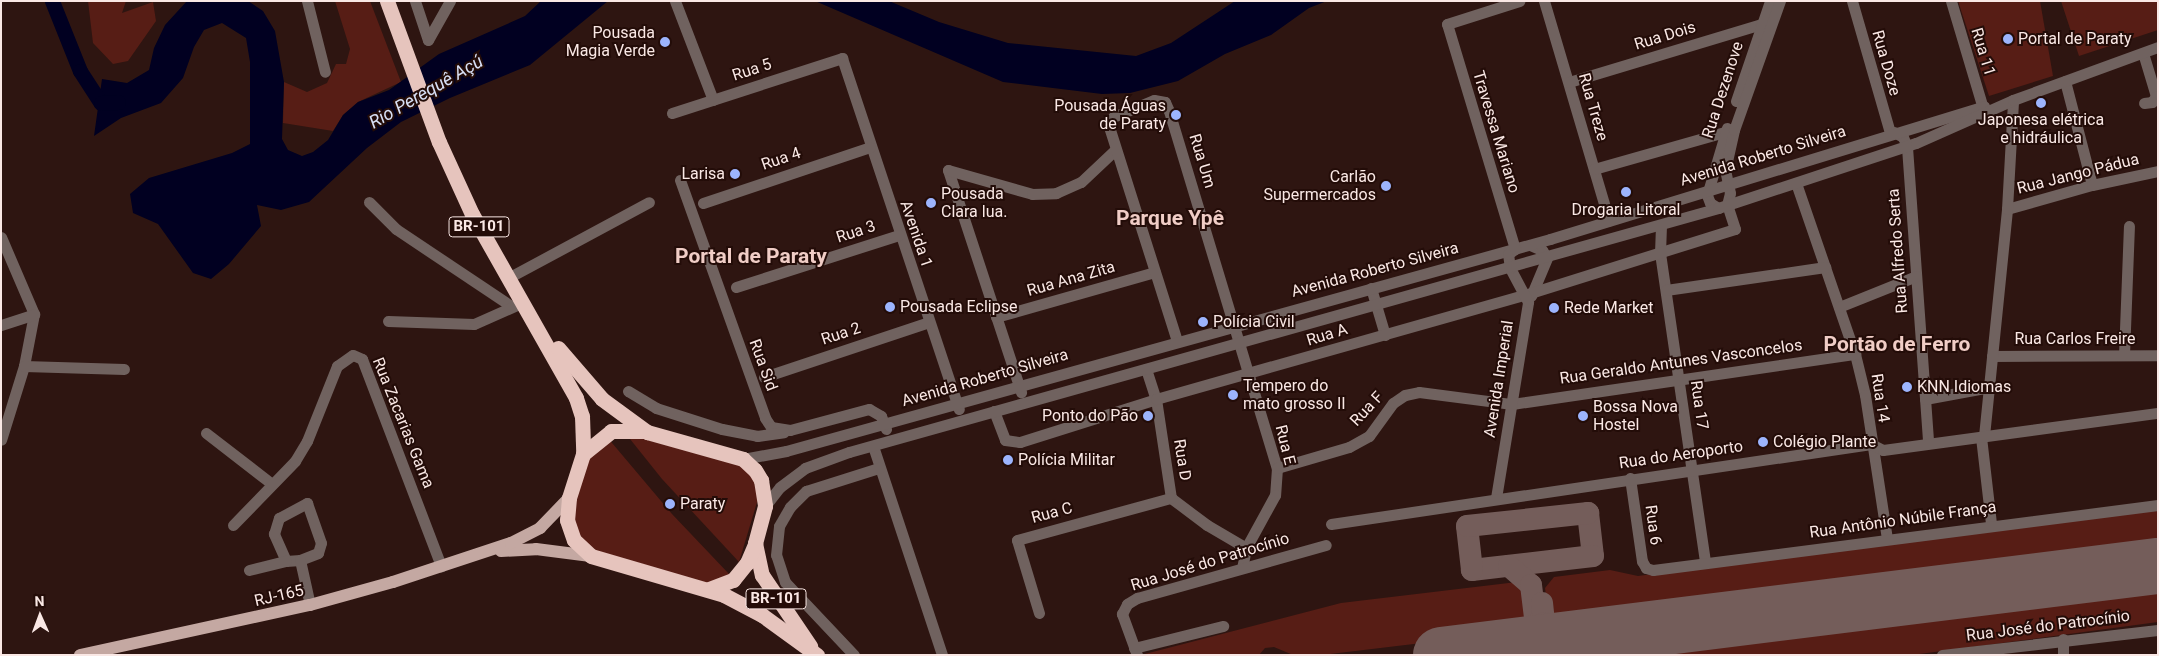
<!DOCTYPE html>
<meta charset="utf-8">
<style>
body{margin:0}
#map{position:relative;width:2159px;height:656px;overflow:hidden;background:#2e1511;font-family:Roboto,sans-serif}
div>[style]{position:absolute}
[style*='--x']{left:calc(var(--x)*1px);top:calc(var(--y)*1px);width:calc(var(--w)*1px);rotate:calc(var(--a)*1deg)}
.green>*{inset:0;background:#571d15}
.water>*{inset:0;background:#010021}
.river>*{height:15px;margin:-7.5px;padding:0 7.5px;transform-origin:7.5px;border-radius:7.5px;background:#010021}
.taxiway>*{height:22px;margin:-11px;padding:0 11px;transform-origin:11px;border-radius:11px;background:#745d5a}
.runway>*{height:56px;margin:-28px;padding:0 28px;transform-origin:28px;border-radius:28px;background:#745d5a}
.minor>*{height:11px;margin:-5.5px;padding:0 5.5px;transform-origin:5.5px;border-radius:5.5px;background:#70625f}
.major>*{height:12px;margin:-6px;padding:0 6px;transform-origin:6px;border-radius:6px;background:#c4a8a2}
.highway>*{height:15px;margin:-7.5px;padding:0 7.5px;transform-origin:7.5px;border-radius:7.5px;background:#e6c4bd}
.dots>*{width:14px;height:14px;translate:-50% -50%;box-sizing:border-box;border:2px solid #230c08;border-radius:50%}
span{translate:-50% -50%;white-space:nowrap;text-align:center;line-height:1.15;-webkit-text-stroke:4px #230c08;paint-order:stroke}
.shield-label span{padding:1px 4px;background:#230c08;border:1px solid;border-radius:4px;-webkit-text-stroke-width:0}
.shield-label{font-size:15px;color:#fae8e5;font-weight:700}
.poi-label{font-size:16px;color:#fae8e5}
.right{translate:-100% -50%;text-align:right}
.left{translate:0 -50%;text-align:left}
.street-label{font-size:16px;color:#fae8e5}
.water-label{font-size:18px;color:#d8e0f6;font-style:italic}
.district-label{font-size:21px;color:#f0cdc6;font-weight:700}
.frame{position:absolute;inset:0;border:2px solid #fae8e5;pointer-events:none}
.north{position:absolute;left:15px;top:591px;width:50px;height:50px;-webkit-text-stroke:4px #230c08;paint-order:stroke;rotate:358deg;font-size:14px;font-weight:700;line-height:20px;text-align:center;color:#fae8e5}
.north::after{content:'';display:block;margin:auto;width:18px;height:22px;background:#fae8e5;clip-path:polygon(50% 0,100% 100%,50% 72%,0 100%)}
</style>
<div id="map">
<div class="green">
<i style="clip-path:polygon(88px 1px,126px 1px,122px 13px,153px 2px,156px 21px,128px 61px,113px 64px,93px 43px)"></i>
<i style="clip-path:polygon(335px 1px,370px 1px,401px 82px,358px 102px,343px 115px,333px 131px,283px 123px,284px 82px,307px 92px,327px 83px,336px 64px,346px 64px,350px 49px)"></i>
<i style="clip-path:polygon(1958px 1px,2040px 1px,2053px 76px,1989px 96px)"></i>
<i style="clip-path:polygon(2061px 1px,2158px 1px,2158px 30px,2079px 56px)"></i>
<i style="clip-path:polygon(626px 434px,742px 466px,753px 475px,758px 499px,739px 562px,662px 479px)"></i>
<i style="clip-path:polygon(607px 437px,672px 514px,730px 575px,707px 583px,590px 549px,579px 541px,572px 520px,574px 507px,587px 461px)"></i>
<i style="clip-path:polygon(2158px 508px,2158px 552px,1558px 627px,1549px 618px,1545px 588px,1554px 577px,1610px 570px,1638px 576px)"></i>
<i style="clip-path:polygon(2158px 581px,2158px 622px,1912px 655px,1558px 655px)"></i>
<i style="clip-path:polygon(1517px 582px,1527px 589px,1530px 622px,1522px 631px,1322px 655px,1293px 655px,1274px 647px,1265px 648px,1259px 655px,1141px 655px,1341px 603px)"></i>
</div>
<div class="water">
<i style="clip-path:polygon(187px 1px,248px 1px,263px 11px,275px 31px,284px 82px,282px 139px,288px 150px,302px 156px,313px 152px,328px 140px,343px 115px,358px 102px,389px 90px,439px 54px,525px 16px,541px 1px,608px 1px,530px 65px,450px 98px,401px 122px,367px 148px,309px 202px,281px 210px,257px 205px,261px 226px,229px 264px,211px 279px,193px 273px,158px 224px,133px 213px,130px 194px,149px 178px,232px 153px,250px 144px,250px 62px,246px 38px,222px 23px,204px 30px,194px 47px,183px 78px,161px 103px,121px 118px,94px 136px,102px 79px,127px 83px,149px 70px,154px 48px,165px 25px)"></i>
<i style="clip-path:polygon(815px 1px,889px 1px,939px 22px,1008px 43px,1136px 56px,1171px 43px,1235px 1px,1327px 1px,1309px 8px,1271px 35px,1225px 54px,1178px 81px,1130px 93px,1102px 94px,1003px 82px)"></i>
</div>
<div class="river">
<i style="--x:52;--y:1;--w:75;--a:68.2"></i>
<i style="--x:80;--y:71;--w:38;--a:57"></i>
<i style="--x:101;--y:103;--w:17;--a:-3"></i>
</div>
<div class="taxiway">
<i style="--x:1588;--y:513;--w:43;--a:83.4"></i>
<i style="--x:1593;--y:556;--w:122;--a:173.4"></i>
<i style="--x:1472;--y:570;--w:44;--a:-96.5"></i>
<i style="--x:1467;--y:526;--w:122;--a:-6.1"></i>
<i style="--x:1509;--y:566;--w:29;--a:41"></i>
<i style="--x:1531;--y:585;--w:39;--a:83"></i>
<i style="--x:1536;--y:624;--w:26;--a:127"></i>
<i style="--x:1542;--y:603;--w:20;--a:84"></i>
<i style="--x:1544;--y:623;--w:22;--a:51"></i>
</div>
<div class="runway">
<i style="--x:1441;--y:655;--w:723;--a:-7.08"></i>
</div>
<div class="minor">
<i style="--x:307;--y:1;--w:73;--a:75.8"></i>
<i style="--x:415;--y:1;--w:41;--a:71.6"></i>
<i style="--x:675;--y:1;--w:106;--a:69"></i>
<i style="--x:1544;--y:1;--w:229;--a:73.5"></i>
<i style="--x:1852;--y:1;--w:137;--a:73.9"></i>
<i style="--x:1951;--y:1;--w:116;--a:73.4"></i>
<i style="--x:428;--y:40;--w:45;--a:-60.6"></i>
<i style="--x:2143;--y:53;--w:45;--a:73.2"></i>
<i style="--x:2156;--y:96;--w:7;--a:124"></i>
<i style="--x:2152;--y:102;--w:8;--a:173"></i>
<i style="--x:2065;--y:81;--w:107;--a:75.4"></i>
<i style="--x:1569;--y:82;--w:201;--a:-16.8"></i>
<i style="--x:1761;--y:24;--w:5;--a:22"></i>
<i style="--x:1736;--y:101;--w:106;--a:-71.2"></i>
<i style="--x:672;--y:113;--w:179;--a:-17.9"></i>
<i style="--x:842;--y:58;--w:370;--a:71.6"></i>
<i style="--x:1894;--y:132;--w:10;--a:29"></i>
<i style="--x:1903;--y:137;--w:11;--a:68"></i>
<i style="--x:1907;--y:147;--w:297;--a:85.9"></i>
<i style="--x:1594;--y:169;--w:143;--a:-15.8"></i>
<i style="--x:948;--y:170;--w:234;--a:71.8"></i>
<i style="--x:948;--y:170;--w:87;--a:15.9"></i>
<i style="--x:1032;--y:194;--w:24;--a:-2"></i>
<i style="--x:1056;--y:193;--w:27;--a:-24"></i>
<i style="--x:1081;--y:182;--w:47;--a:-43.3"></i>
<i style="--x:680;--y:180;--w:253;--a:70.3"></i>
<i style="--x:765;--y:418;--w:11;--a:56"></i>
<i style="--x:771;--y:427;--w:19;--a:9"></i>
<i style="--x:790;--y:430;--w:82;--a:-14.9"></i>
<i style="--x:869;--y:409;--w:14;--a:30"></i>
<i style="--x:881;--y:416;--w:14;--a:69"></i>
<i style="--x:1796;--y:183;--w:181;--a:71"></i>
<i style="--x:1855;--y:354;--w:42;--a:76.3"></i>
<i style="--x:1865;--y:395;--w:145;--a:81.3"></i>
<i style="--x:369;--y:202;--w:38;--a:45"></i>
<i style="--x:396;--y:229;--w:138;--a:33.8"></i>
<i style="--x:703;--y:203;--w:176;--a:-18.5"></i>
<i style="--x:1718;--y:208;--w:9;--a:-148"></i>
<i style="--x:1710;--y:203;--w:9;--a:-111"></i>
<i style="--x:1707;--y:195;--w:70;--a:-73.4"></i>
<i style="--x:2007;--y:209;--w:88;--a:-15.8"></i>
<i style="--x:2092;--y:185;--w:67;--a:-12"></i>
<i style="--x:1661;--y:225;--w:28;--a:92"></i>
<i style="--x:1660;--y:253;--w:313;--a:81.7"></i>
<i style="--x:1;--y:237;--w:84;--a:66.8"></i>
<i style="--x:34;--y:314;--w:53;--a:100.9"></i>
<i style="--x:24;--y:366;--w:77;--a:107.3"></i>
<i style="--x:1530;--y:245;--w:13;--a:23"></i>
<i style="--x:1542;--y:250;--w:9;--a:58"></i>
<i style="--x:1547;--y:258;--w:41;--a:112.8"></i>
<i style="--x:508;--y:278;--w:160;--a:-28.3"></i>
<i style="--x:736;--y:287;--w:171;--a:-17.7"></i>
<i style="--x:1371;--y:288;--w:49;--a:73.4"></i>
<i style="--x:1666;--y:290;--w:161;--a:-8.2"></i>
<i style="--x:1839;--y:307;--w:83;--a:-21.9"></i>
<i style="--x:996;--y:317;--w:165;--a:-15.8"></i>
<i style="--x:388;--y:321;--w:86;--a:2"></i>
<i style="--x:474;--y:324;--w:47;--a:-23.8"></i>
<i style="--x:1;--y:325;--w:35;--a:-18"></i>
<i style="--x:1177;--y:341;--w:225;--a:-107.6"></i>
<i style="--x:1109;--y:126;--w:10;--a:-66"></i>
<i style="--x:1113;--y:117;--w:44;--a:-22.5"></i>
<i style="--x:1154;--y:100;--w:11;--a:10"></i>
<i style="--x:1165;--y:102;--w:10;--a:66"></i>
<i style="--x:1169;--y:111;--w:373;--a:73.2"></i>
<i style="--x:1277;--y:468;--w:27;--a:94"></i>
<i style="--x:1275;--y:495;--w:60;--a:118.7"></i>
<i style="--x:1246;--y:548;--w:20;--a:101"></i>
<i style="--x:2124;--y:355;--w:129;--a:-87.8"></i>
<i style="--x:1992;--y:356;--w:166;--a:-0.3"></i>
<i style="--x:24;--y:366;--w:100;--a:1.7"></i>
<i style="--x:1146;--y:369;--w:32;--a:72"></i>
<i style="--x:1156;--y:399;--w:100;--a:81.4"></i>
<i style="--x:1171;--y:498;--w:45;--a:36.9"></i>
<i style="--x:1207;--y:525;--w:45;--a:30.5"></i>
<i style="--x:764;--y:377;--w:174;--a:-18.4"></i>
<i style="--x:628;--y:391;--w:33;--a:31"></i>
<i style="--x:656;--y:408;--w:69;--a:17.7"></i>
<i style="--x:722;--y:429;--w:36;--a:11"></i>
<i style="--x:757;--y:436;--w:27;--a:-8"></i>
<i style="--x:1925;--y:399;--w:66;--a:-10.5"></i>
<i style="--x:994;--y:411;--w:31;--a:69"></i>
<i style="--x:1005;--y:440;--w:15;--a:8"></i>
<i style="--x:1020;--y:442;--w:143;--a:-17.5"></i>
<i style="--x:1156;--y:399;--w:382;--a:-15.8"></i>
<i style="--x:1524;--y:295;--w:221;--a:-17.4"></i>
<i style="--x:1735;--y:229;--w:25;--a:-108"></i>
<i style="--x:1727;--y:205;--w:12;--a:-76"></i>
<i style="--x:1730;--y:193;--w:24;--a:-102"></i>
<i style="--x:1725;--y:170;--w:41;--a:-77.3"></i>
<i style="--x:1734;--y:130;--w:137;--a:-70.4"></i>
<i style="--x:206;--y:433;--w:83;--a:37.7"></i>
<i style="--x:1984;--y:436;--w:228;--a:-84.2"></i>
<i style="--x:2007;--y:209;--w:109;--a:-86.8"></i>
<i style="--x:1981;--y:437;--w:88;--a:83.4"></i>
<i style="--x:873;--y:446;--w:220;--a:71.7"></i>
<i style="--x:743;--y:459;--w:44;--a:-10.5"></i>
<i style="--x:786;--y:451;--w:793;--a:-15.51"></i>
<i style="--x:1550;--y:239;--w:454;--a:-17"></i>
<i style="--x:1277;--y:468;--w:75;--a:-16.3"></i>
<i style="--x:1349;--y:447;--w:23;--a:-29"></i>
<i style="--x:1369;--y:436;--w:41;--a:-54"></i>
<i style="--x:1393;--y:403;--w:14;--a:-34"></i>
<i style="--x:1405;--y:395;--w:14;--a:-12"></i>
<i style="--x:1419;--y:392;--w:94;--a:7.4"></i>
<i style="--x:1512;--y:404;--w:347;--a:-8.3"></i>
<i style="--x:1630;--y:478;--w:84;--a:81.8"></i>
<i style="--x:1642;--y:561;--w:8;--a:60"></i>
<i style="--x:1646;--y:568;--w:7;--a:16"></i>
<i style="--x:1653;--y:570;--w:509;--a:-7.33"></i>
<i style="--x:1496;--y:498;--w:199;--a:-80.7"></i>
<i style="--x:1528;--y:302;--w:38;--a:-118"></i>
<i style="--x:1510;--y:268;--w:14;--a:-98"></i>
<i style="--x:1508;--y:254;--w:9;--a:-36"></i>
<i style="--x:1515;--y:249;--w:235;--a:-106.8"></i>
<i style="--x:1447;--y:24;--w:76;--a:-17.7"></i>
<i style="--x:765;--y:506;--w:24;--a:-52"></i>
<i style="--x:780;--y:487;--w:31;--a:-37"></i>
<i style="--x:805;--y:468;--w:47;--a:-20"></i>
<i style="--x:849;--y:452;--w:903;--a:-15.68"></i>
<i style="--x:1718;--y:208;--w:208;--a:-18.2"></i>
<i style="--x:1916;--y:143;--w:106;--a:-23.9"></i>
<i style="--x:2013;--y:100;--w:154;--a:-20.1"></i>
<i style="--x:1331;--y:524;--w:546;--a:-8.43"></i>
<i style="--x:1871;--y:444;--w:13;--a:27"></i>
<i style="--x:1883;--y:450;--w:277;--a:-7.7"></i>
<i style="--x:233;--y:525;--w:89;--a:-45.9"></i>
<i style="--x:295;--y:461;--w:23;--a:-59"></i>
<i style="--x:307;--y:441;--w:81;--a:-68.2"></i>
<i style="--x:337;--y:366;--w:19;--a:-35"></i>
<i style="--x:353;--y:355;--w:10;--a:24"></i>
<i style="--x:362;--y:359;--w:222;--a:69.1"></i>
<i style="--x:300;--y:560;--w:14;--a:176"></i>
<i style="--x:286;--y:561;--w:30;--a:-114"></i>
<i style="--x:274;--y:534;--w:17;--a:-73"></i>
<i style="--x:279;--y:518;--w:32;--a:-28"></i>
<i style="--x:307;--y:503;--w:42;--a:70.7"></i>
<i style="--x:321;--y:543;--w:10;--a:107"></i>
<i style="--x:318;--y:553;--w:19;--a:159"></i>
<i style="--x:300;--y:560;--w:46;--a:77.5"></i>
<i style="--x:249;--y:570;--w:38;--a:-14"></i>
<i style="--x:1039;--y:613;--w:76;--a:-106.8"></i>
<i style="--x:1017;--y:540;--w:160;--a:-15.3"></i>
<i style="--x:1134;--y:648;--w:92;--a:-13.9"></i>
<i style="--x:854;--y:655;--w:100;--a:-133.4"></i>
<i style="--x:785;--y:582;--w:28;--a:-108"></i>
<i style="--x:776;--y:555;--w:29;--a:-84"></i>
<i style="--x:779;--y:526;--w:22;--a:-60"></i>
<i style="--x:790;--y:507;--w:23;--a:-45"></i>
<i style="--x:806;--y:491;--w:77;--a:-17.5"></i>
<i style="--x:1137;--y:655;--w:44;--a:-110.1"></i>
<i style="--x:1122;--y:614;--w:11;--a:-63"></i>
<i style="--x:1127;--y:604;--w:12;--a:-31"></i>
<i style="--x:1137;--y:598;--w:196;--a:-15.7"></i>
<i style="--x:1942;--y:655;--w:217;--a:-6.6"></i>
<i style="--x:2063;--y:655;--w:16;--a:-90"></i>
</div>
<div class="major">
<i style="--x:501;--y:551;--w:35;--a:-3"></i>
<i style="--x:536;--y:549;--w:55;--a:7.3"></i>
<i style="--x:80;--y:655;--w:235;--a:-12.3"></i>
<i style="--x:310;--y:605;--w:86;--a:-15.5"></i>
<i style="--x:393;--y:582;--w:124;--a:-18.3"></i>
<i style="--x:511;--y:543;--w:33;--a:-27"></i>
<i style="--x:540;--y:528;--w:42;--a:-46"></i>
</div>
<div class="highway">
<i style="--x:387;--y:1;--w:150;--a:69.8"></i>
<i style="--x:439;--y:142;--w:79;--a:65.4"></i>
<i style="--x:472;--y:214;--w:211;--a:60.5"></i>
<i style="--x:576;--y:398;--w:19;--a:72"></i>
<i style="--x:582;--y:416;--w:38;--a:88"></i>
<i style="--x:583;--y:454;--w:46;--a:107.7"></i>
<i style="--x:569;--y:498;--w:22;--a:95"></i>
<i style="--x:567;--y:520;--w:21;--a:71"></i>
<i style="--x:574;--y:540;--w:23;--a:43"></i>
<i style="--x:591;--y:556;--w:139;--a:16.3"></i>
<i style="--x:724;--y:595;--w:43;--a:27.8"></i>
<i style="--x:762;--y:615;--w:68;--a:36"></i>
<i style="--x:558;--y:348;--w:67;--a:49.2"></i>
<i style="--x:602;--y:399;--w:56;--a:36.3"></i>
<i style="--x:647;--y:432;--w:100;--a:15.7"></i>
<i style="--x:743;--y:459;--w:16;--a:43"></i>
<i style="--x:755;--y:470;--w:12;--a:59"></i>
<i style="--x:761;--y:480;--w:26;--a:81"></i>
<i style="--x:765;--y:506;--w:38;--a:105"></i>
<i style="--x:755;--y:543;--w:33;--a:78"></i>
<i style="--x:762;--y:575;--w:86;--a:55.9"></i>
<i style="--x:583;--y:454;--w:36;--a:-39"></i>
<i style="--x:611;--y:431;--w:32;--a:0"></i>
<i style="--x:709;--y:589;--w:26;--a:-21"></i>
<i style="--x:733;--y:580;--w:22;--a:-51"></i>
<i style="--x:747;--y:563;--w:21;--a:-67"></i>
</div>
<div class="dots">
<i style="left:2008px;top:39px;background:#9cb4fd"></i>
<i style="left:665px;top:42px;background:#9cb4fd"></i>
<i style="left:2041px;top:103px;background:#9cb4fd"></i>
<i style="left:1176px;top:115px;background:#9cb4fd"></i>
<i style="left:735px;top:174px;background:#9cb4fd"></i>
<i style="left:1386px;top:186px;background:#9cb4fd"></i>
<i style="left:1626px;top:192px;background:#9cb4fd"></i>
<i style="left:931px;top:203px;background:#9cb4fd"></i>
<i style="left:890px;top:307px;background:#9cb4fd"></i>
<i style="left:1554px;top:308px;background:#9cb4fd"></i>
<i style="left:1203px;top:322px;background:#9cb4fd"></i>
<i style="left:1907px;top:387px;background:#9cb4fd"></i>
<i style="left:1233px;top:395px;background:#9cb4fd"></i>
<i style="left:1148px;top:416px;background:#9cb4fd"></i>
<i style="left:1583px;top:416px;background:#9cb4fd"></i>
<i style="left:1763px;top:442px;background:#9cb4fd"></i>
<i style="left:1008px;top:460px;background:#9cb4fd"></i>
<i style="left:670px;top:504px;background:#9cb4fd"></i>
</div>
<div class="shield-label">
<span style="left:479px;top:227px">BR-101</span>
<span style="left:776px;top:599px">BR-101</span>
</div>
<div class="poi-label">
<span class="right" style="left:655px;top:42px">Pousada<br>Magia Verde</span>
<span class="left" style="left:2018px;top:39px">Portal de Paraty</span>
<span class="right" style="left:1166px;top:115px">Pousada Águas<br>de Paraty</span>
<span style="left:2041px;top:129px">Japonesa elétrica<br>e hidráulica</span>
<span class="right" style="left:725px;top:174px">Larisa</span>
<span class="right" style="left:1376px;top:186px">Carlão<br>Supermercados</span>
<span class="left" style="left:941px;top:203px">Pousada<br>Clara lua.</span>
<span style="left:1626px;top:210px">Drogaria Litoral</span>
<span class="left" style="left:900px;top:307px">Pousada Eclipse</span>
<span class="left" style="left:1564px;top:308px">Rede Market</span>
<span class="left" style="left:1213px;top:322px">Polícia Civil</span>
<span class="left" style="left:1243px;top:395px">Tempero do<br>mato grosso II</span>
<span class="left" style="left:1917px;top:387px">KNN Idiomas</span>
<span class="left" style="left:1593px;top:416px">Bossa Nova<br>Hostel</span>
<span class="right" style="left:1138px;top:416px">Ponto do Pão</span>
<span class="left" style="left:1773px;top:442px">Colégio Plante</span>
<span class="left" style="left:1018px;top:460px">Polícia Militar</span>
<span class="left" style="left:680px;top:504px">Paraty</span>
</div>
<div class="street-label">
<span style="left:1665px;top:36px;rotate:-17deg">Rua Dois</span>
<span style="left:1983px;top:52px;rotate:73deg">Rua 11</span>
<span style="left:1886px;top:63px;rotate:74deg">Rua Doze</span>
<span style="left:752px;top:70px;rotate:-18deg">Rua 5</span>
<span style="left:1723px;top:90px;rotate:-72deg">Rua Dezenove</span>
<span style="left:1593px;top:107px;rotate:74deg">Rua Treze</span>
<span style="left:1496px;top:132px;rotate:73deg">Travessa Mariano</span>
<span style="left:1763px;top:156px;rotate:-17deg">Avenida Roberto Silveira</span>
<span style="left:781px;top:159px;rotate:-19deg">Rua 4</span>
<span style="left:1202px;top:161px;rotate:73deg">Rua Um</span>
<span style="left:2078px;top:174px;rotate:-14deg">Rua Jango Pádua</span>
<span style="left:856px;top:232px;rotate:-18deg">Rua 3</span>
<span style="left:916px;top:234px;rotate:71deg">Avenida 1</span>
<span style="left:1898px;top:251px;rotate:-94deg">Rua Alfredo Serta</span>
<span style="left:1375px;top:270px;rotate:-15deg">Avenida Roberto Silveira</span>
<span style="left:1071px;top:279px;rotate:-16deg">Rua Ana Zita</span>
<span style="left:841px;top:334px;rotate:-18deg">Rua 2</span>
<span style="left:1327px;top:335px;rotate:-17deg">Rua A</span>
<span style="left:2075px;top:339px">Rua Carlos Freire</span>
<span style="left:1681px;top:362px;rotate:-8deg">Rua Geraldo Antunes Vasconcelos</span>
<span style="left:763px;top:365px;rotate:70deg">Rua Sid</span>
<span style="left:985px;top:378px;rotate:-16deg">Avenida Roberto Silveira</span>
<span style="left:1499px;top:379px;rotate:-81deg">Avenida Imperial</span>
<span style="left:1880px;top:398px;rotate:81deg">Rua 14</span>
<span style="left:1699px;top:405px;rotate:82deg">Rua 17</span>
<span style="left:1367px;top:409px;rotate:-47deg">Rua F</span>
<span style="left:403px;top:423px;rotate:68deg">Rua Zacarias Gama</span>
<span style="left:1285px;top:445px;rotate:76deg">Rua E</span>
<span style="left:1681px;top:455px;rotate:-8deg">Rua do Aeroporto</span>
<span style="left:1182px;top:460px;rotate:81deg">Rua D</span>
<span style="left:1052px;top:513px;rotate:-15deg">Rua C</span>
<span style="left:1903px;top:520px;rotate:-8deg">Rua Antônio Núbile França</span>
<span style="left:1653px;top:525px;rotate:82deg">Rua 6</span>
<span style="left:1210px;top:562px;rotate:-17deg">Rua José do Patrocínio</span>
<span style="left:279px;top:596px;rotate:-13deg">RJ-165</span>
<span style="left:2048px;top:626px;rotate:-7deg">Rua José do Patrocínio</span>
</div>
<div class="water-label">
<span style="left:426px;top:92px;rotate:-30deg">Rio Perequê Açú</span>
</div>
<div class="district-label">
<span style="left:1170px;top:218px">Parque Ypê</span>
<span style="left:751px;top:256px">Portal de Paraty</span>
<span style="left:1897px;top:344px">Portão de Ferro</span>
</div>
<div class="frame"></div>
<div class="north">N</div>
</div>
